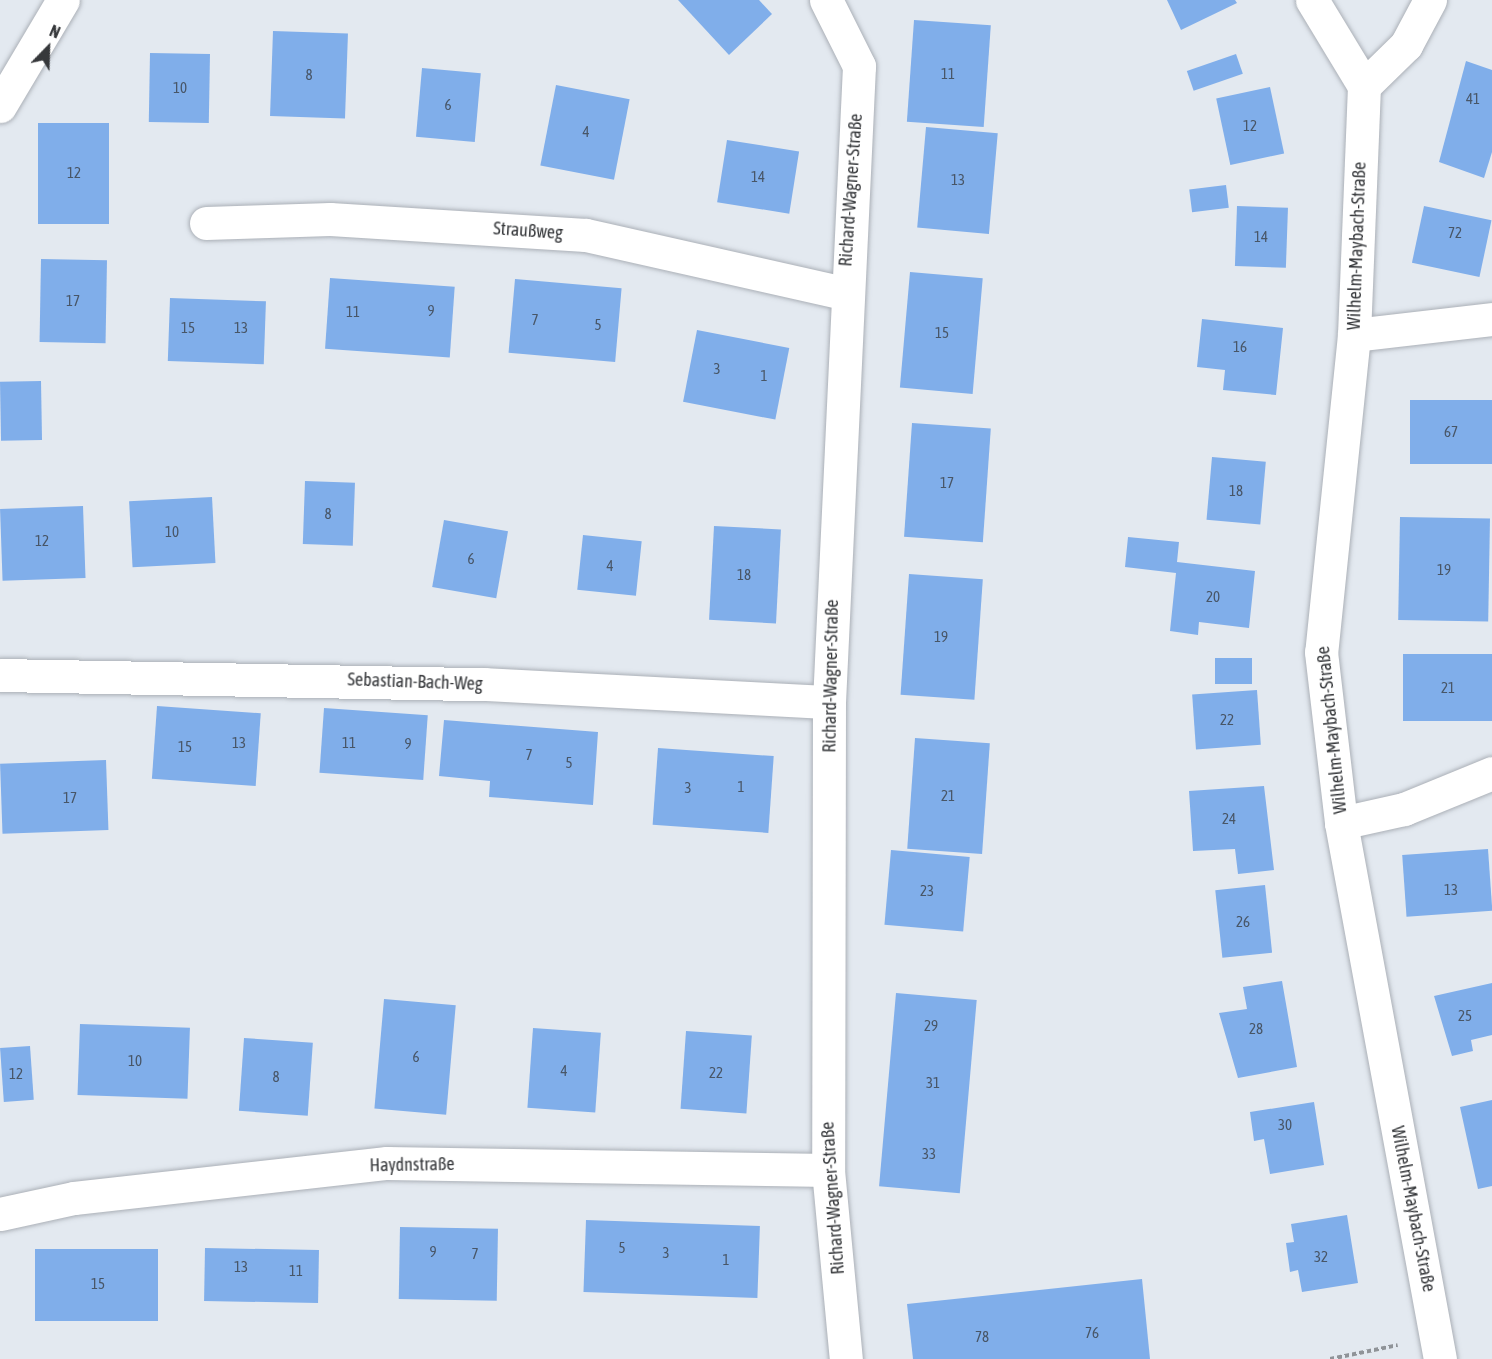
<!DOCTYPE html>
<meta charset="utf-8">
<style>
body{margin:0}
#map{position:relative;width:1492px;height:1359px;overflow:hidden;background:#e3e9f0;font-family:"Asap Condensed",sans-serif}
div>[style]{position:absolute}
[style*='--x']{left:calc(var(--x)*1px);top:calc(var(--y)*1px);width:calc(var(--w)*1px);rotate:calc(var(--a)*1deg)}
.building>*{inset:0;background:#80aeea;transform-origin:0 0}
.path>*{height:4px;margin-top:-2px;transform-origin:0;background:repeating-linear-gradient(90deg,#8f9398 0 4.5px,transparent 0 7.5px)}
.roads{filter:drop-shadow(0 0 2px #abb0b7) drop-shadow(0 0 2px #abb0b7)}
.minor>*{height:33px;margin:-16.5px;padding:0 16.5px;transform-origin:16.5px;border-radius:16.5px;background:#fff}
span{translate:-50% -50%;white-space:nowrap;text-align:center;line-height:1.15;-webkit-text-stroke:4.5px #fff;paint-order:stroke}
.number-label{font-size:15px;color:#485667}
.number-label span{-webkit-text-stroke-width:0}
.street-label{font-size:18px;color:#36383b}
.north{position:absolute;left:18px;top:18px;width:60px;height:60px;-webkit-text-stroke:4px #fff;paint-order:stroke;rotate:23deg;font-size:16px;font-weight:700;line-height:24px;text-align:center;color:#36383b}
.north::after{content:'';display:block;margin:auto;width:21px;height:27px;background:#36383b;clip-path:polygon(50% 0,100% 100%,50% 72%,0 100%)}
</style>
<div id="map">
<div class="building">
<i style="clip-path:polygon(678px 0,759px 0,772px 14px,729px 55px)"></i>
<i style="clip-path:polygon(1167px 0,1235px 0,1237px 3px,1181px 30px)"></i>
<i style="left:914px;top:20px;width:77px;height:102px;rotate:4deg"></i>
<i style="left:273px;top:31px;width:75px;height:85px;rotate:2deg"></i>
<i style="left:150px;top:53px;width:60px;height:69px;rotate:1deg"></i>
<i style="left:1236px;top:54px;width:21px;height:52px;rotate:71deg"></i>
<i style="clip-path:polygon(1466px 61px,1492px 70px,1492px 152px,1484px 178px,1439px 162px)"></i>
<i style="left:422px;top:68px;width:59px;height:69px;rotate:5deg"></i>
<i style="left:556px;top:85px;width:75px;height:82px;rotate:11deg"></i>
<i style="left:1270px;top:87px;width:68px;height:55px;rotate:78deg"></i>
<i style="left:38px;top:123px;width:71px;height:101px"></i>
<i style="left:926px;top:127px;width:72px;height:101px;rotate:5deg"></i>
<i style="left:727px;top:140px;width:73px;height:63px;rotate:9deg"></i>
<i style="left:1226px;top:185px;width:23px;height:37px;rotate:83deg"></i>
<i style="left:1237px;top:206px;width:51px;height:60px;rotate:2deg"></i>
<i style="left:1424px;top:206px;width:69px;height:58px;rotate:12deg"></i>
<i style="left:41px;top:259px;width:66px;height:83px;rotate:1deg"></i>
<i style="left:910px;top:272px;width:73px;height:116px;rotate:5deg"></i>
<i style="left:330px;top:278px;width:125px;height:71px;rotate:4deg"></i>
<i style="left:515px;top:279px;width:107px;height:74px;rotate:5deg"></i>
<i style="left:170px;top:298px;width:96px;height:63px;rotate:2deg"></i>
<i style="clip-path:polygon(1202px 319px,1283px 328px,1276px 395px,1223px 390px,1225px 370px,1197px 367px)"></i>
<i style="left:697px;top:330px;width:94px;height:73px;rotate:11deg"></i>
<i style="left:41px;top:381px;width:59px;height:41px;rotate:89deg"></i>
<i style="left:1410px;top:400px;width:82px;height:64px"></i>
<i style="left:912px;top:423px;width:79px;height:114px;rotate:4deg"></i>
<i style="left:1212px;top:457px;width:54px;height:63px;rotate:5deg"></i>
<i style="left:305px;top:481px;width:50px;height:63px;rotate:2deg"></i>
<i style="left:212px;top:497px;width:66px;height:83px;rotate:87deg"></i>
<i style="left:83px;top:506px;width:72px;height:83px;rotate:88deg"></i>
<i style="left:1400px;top:517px;width:90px;height:103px;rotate:1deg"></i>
<i style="left:444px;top:520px;width:65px;height:68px;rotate:10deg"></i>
<i style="left:714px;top:526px;width:67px;height:94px;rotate:3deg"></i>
<i style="left:583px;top:535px;width:59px;height:55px;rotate:6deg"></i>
<i style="clip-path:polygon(1128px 537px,1179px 542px,1177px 562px,1255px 571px,1249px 628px,1199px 622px,1198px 635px,1170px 631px,1176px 573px,1125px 567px)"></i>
<i style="left:909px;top:574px;width:74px;height:121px;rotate:4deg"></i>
<i style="left:1492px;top:654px;width:67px;height:89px;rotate:90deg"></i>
<i style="left:1215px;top:658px;width:37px;height:26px"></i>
<i style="left:1257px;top:690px;width:55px;height:65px;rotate:86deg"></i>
<i style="left:157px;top:706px;width:104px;height:73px;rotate:4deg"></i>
<i style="left:324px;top:708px;width:104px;height:65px;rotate:4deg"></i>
<i style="clip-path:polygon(444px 720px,598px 732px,593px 805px,489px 797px,490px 781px,439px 776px)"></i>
<i style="left:915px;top:738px;width:75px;height:111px;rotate:4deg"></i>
<i style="left:658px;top:748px;width:116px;height:77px;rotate:4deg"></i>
<i style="left:106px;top:760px;width:70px;height:106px;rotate:88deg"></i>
<i style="clip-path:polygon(1264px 786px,1274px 870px,1238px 874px,1235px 849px,1193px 851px,1189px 791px)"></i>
<i style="left:1488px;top:849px;width:62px;height:86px;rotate:86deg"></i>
<i style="left:891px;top:850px;width:79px;height:75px;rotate:5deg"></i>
<i style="left:1265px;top:885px;width:68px;height:50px;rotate:84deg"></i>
<i style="clip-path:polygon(1282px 981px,1297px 1067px,1238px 1078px,1219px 1013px,1247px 1009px,1243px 987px)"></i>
<i style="clip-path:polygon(1492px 983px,1492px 1035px,1471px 1040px,1473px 1051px,1452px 1056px,1434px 996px)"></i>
<i style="left:896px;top:993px;width:81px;height:194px;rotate:5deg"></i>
<i style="left:384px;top:999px;width:72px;height:110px;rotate:5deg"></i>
<i style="left:80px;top:1024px;width:110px;height:71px;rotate:2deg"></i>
<i style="left:533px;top:1028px;width:68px;height:80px;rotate:4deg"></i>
<i style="left:686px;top:1031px;width:66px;height:78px;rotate:4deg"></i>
<i style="left:244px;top:1038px;width:69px;height:73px;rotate:4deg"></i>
<i style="left:30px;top:1046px;width:54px;height:30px;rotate:86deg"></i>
<i style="clip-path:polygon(1492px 1100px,1492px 1186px,1478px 1189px,1460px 1107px)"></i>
<i style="clip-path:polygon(1314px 1102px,1324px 1165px,1270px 1174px,1264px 1139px,1254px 1141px,1250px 1112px)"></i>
<i style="clip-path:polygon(1347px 1215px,1358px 1283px,1302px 1292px,1298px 1270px,1290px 1272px,1286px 1243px,1294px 1242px,1291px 1224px)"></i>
<i style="left:586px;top:1220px;width:174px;height:72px;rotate:2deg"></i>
<i style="left:400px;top:1227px;width:98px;height:72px;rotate:1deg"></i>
<i style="left:205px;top:1248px;width:114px;height:53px;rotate:1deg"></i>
<i style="left:35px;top:1249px;width:123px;height:72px"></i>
<i style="clip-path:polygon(1142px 1279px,1150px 1359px,913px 1359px,907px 1304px)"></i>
</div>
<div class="path">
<i style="--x:1330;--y:1359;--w:69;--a:-11.6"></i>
</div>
<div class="roads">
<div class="minor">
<i style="--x:826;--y:0;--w:74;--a:63.4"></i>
<i style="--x:859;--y:66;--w:637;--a:92.7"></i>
<i style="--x:829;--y:702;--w:468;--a:90.1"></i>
<i style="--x:828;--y:1170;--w:190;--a:84.6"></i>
<i style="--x:1312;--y:0;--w:100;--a:58.8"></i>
<i style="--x:1364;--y:86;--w:249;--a:92.3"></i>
<i style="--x:1354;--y:335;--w:319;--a:95.9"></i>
<i style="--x:1321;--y:652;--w:172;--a:83.3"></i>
<i style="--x:1341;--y:823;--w:545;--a:79.54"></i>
<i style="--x:1364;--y:86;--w:59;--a:-44.3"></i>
<i style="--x:1406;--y:45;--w:51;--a:-61.9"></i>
<i style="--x:0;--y:106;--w:123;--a:-59.3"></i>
<i style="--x:206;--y:223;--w:124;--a:-1.8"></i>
<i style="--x:330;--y:219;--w:256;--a:3.6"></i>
<i style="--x:586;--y:235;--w:264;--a:12.7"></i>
<i style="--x:1354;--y:335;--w:139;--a:-6.6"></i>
<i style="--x:0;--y:675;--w:484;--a:1.1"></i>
<i style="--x:484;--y:684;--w:345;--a:3"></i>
<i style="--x:1341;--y:823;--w:65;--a:-12.5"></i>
<i style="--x:1404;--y:809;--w:95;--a:-22.2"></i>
<i style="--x:0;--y:1214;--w:76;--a:-12.2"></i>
<i style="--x:74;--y:1198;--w:315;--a:-6.4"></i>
<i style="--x:387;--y:1163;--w:441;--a:0.9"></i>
</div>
</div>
<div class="number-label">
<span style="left:948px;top:74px">11</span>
<span style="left:309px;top:75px">8</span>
<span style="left:180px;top:88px">10</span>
<span style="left:1473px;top:99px">41</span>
<span style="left:448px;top:105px">6</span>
<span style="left:1250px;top:126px">12</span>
<span style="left:586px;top:132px">4</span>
<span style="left:74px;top:173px">12</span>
<span style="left:758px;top:177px">14</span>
<span style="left:958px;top:180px">13</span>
<span style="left:1455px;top:233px">72</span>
<span style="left:1261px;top:237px">14</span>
<span style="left:73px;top:301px">17</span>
<span style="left:431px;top:311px">9</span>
<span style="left:353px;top:312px">11</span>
<span style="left:535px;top:320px">7</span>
<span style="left:598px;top:325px">5</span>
<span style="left:188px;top:328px">15</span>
<span style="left:241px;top:328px">13</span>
<span style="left:942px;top:333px">15</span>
<span style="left:1240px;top:347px">16</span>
<span style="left:717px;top:369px">3</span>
<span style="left:764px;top:376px">1</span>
<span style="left:1451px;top:432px">67</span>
<span style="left:947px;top:483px">17</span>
<span style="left:1236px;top:491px">18</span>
<span style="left:328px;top:514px">8</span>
<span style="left:172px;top:532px">10</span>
<span style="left:42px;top:541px">12</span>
<span style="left:471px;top:559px">6</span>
<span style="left:610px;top:566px">4</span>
<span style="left:1444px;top:570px">19</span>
<span style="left:744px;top:575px">18</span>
<span style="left:1213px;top:597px">20</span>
<span style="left:941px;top:637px">19</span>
<span style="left:1448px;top:688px">21</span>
<span style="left:1227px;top:720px">22</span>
<span style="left:239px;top:743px">13</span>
<span style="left:349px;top:743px">11</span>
<span style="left:408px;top:744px">9</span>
<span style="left:185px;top:747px">15</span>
<span style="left:529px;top:755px">7</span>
<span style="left:569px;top:763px">5</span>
<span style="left:741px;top:787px">1</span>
<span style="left:688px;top:788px">3</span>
<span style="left:948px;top:796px">21</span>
<span style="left:70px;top:798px">17</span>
<span style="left:1229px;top:819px">24</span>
<span style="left:1451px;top:890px">13</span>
<span style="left:927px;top:891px">23</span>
<span style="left:1243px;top:922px">26</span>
<span style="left:1465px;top:1016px">25</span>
<span style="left:931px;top:1026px">29</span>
<span style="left:1256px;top:1029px">28</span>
<span style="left:416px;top:1057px">6</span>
<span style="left:135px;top:1061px">10</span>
<span style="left:564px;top:1071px">4</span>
<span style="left:716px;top:1073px">22</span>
<span style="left:16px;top:1074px">12</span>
<span style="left:276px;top:1077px">8</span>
<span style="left:933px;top:1083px">31</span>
<span style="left:1285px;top:1125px">30</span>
<span style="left:929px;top:1154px">33</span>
<span style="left:622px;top:1248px">5</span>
<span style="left:433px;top:1252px">9</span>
<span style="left:666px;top:1253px">3</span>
<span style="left:475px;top:1254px">7</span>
<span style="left:1321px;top:1257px">32</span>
<span style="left:726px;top:1260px">1</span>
<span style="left:241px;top:1267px">13</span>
<span style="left:296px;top:1271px">11</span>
<span style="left:98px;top:1284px">15</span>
<span style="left:1092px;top:1333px">76</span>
<span style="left:982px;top:1337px">78</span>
</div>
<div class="street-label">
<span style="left:851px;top:190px;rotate:-86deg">Richard-Wagner-Straße</span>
<span style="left:528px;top:231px;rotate:4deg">Straußweg</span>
<span style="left:1357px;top:246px;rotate:-88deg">Wilhelm-Maybach-Straße</span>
<span style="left:831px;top:676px;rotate:-89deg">Richard-Wagner-Straße</span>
<span style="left:415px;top:682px;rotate:2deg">Sebastian-Bach-Weg</span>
<span style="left:1332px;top:730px;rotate:-96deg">Wilhelm-Maybach-Straße</span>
<span style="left:412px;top:1165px;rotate:-1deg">Haydnstraße</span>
<span style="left:833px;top:1198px;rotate:-94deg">Richard-Wagner-Straße</span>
<span style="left:1413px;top:1209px;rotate:79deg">Wilhelm-Maybach-Straße</span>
</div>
<div class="north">N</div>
</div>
